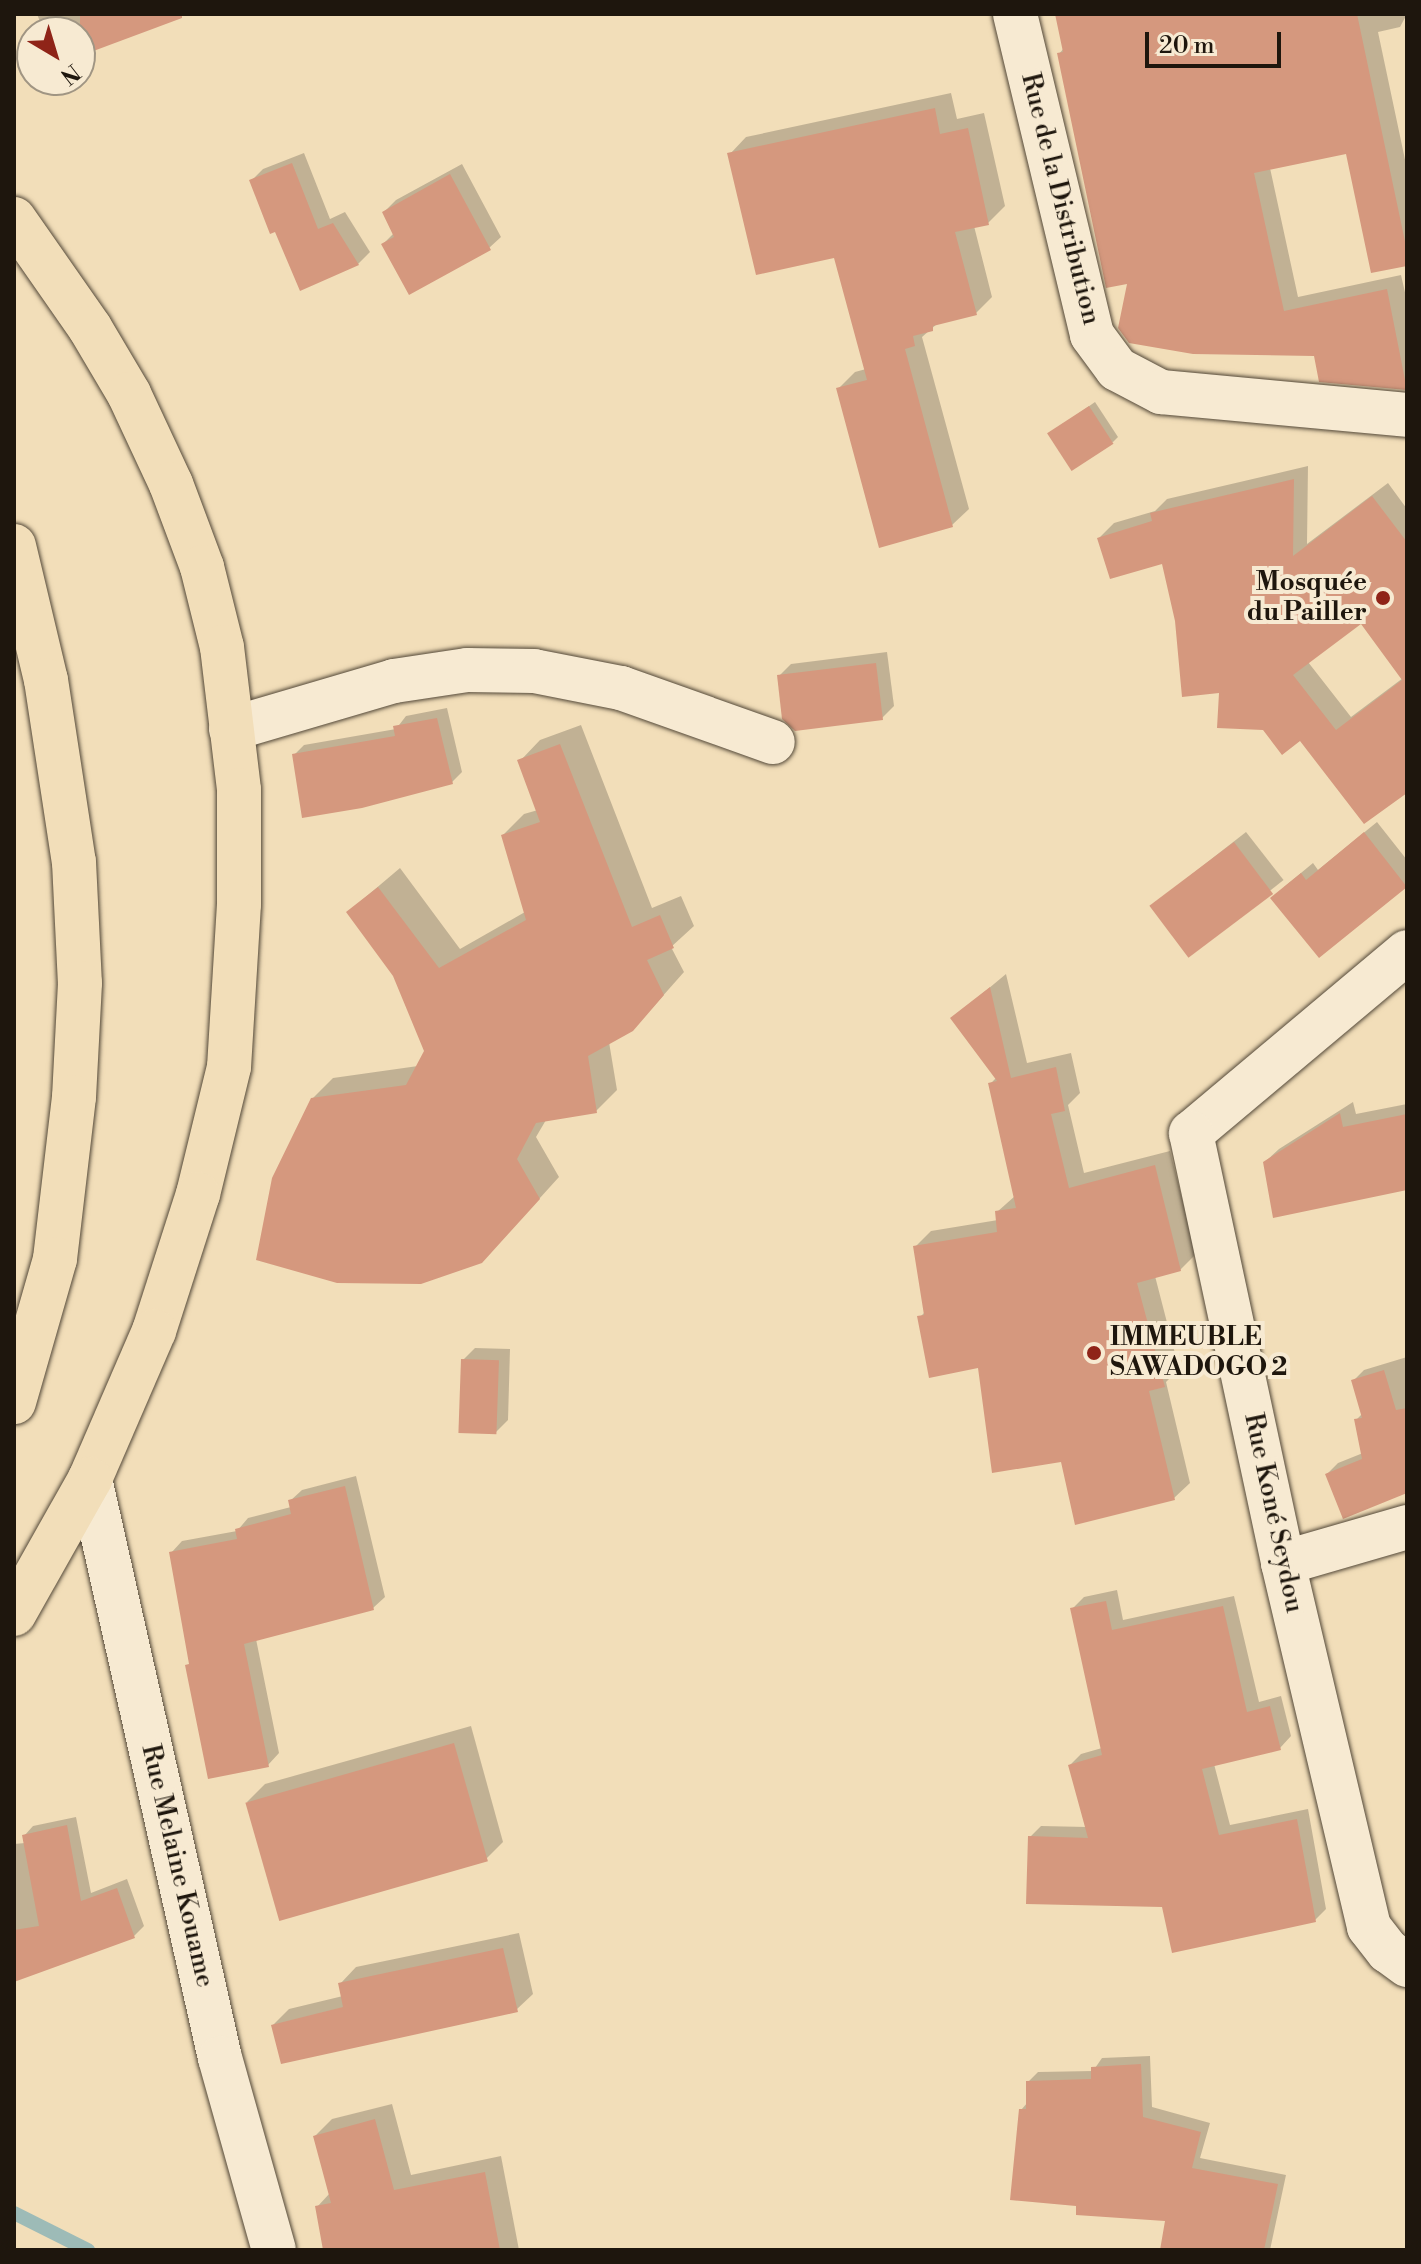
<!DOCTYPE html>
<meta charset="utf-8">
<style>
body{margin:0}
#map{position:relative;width:1421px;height:2264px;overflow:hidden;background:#f2deb9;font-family:"Libre Bodoni",serif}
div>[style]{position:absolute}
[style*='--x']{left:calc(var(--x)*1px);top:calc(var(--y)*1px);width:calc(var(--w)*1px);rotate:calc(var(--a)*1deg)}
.shadow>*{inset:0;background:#0003;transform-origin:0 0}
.stream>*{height:14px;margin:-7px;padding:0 7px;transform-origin:7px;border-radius:7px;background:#9dbbb7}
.building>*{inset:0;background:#d5987e;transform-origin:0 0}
.roads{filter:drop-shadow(0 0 2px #534838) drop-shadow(0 0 2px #534838)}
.minor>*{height:44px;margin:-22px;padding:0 22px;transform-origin:22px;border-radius:22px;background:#f7ead2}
.major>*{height:44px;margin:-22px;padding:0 22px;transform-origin:22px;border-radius:22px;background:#f2deb9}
.dots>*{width:22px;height:22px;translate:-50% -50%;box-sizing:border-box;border:4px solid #f7ead2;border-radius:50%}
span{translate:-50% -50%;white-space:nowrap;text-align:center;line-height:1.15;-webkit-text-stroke:8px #f7ead2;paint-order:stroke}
.street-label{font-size:26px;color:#1e160d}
.poi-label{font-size:26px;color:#1e160d;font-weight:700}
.right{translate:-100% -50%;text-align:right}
.left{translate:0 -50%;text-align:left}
.frame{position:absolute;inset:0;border:16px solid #1e160d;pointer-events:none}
.north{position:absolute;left:16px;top:16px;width:80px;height:80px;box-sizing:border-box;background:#f7ead2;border:2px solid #a09583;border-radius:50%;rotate:142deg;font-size:22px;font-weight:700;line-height:32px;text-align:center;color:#1e160d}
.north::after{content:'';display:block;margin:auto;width:28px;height:36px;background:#8f2418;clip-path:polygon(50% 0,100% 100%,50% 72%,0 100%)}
.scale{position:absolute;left:1145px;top:32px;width:136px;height:36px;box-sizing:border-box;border:4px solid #1e160d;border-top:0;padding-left:10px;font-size:24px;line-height:28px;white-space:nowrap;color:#1e160d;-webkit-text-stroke:6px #f7ead2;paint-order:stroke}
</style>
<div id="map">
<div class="shadow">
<i style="clip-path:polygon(37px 14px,141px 14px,80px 54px,80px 32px,44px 32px)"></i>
<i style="clip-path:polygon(1057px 14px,1407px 14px,1400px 27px,1378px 32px,1407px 169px,1407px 264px,1348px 152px,1270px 168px,1298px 297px,1401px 275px,1407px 301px,1407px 388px,1321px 380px,1316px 354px,1129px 281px,1059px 54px,1064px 48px)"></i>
<i style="clip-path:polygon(951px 93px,957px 119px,984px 113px,1005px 206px,988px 223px,974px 226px,992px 297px,976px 313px,938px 323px,922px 337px,969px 509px,952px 525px,838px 389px,855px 372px,866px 369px,836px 256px,730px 154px,746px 137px)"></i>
<i style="clip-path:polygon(304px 153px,330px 219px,345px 212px,370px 252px,358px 264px,276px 229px,251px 181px,263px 169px)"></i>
<i style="clip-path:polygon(462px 164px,501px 237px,489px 248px,383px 244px,394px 233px,384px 212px,396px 200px)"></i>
<i style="clip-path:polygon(1095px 402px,1118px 437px,1113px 442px,1049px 434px)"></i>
<i style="clip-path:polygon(evenodd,1308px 466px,1307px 544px,1388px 483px,1407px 509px,1407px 791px,1301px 738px,1264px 728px,1221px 691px,1177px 620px,1163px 561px,1099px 538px,1114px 523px,1155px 511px,1167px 499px,1308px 466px,1361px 622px,1403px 678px,1351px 717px,1308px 662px,1361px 622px)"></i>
<i style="clip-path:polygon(887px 652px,894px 706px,882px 718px,779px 676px,791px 664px)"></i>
<i style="clip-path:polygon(447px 708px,462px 772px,452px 782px,294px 755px,304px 745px,396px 729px,406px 716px)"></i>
<i style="clip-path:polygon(581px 725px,652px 908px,681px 896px,694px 926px,671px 947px,684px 972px,653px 1007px,609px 1042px,617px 1090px,596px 1111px,546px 1120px,536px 1137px,559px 1177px,502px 1240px,312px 1099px,333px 1078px,418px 1066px,426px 1051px,394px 975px,348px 912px,400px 868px,460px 949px,525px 912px,503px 835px,524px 814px,538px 810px,520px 761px,540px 740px)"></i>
<i style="clip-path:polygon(1377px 822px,1407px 860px,1407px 884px,1319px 956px,1284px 887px,1313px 863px,1318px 870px)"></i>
<i style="left:1246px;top:832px;width:61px;height:121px;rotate:52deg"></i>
<i style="clip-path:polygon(1006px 974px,1027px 1063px,1071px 1053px,1080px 1093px,1068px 1105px,1084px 1173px,1170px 1151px,1196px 1254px,1180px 1270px,1155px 1276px,1179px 1369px,1166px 1382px,1190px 1483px,1174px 1498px,1063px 1459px,980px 1366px,920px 1317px,926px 1311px,915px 1247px,931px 1231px,998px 1220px,997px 1212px,1015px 1196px,990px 1084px,997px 1077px,953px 1018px)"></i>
<i style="clip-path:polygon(1353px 1102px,1356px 1114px,1407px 1104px,1407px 1188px,1265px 1162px,1279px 1149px)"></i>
<i style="clip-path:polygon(475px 1348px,510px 1349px,508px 1420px,496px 1432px,463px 1360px)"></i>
<i style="clip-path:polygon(1407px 1357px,1407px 1491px,1327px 1474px,1338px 1463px,1363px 1453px,1356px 1420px,1363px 1413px,1353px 1381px,1364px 1370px)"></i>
<i style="clip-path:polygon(356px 1476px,385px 1597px,373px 1608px,256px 1639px,279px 1753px,268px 1765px,191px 1662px,171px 1553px,182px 1541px,237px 1531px,248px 1518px,291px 1507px,290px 1501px,302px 1490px)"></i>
<i style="clip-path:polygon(1117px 1590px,1123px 1620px,1234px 1596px,1259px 1702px,1281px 1696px,1291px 1736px,1280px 1748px,1214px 1764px,1230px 1825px,1308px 1809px,1326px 1909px,1315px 1920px,1164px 1905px,1030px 1837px,1041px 1826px,1087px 1827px,1070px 1765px,1081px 1754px,1102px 1748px,1072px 1609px,1084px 1597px)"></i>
<i style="clip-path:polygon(471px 1726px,503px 1842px,486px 1859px,247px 1802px,265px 1784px)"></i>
<i style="clip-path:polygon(76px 1817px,91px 1893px,127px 1879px,144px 1926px,134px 1936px,14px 1977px,14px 1844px,25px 1843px,24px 1836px,33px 1826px)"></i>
<i style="clip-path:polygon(519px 1933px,533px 1994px,516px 2010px,273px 2025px,289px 2009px,343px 1996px,340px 1984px,356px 1967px)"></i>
<i style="clip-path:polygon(1150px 2056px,1152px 2107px,1210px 2123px,1200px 2158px,1286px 2175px,1270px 2250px,1162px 2250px,1168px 2220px,1078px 2204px,1021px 2110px,1028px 2102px,1028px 2082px,1038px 2072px,1093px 2071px,1102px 2058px)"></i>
<i style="clip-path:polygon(392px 2104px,411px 2175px,501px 2156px,519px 2250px,325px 2250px,317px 2207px,330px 2193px,315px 2136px,332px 2119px)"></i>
</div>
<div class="stream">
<i style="--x:14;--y:2213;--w:83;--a:26.6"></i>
</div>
<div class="building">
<i style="clip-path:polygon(80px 14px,182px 14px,182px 18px,80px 56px)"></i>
<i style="clip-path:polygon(1055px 14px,1357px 14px,1407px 251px,1407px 266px,1371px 273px,1346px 154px,1254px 173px,1284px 311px,1387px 289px,1407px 390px,1319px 382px,1314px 356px,1193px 354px,1129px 343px,1118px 328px,1127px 284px,1106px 288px,1057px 53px,1063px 52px)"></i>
<i style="clip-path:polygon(935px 108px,940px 134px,968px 128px,989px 225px,955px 232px,977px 315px,933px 326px,933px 331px,913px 336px,915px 346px,905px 349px,953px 527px,879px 548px,836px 388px,867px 380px,834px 258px,756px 275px,727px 153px)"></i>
<i style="clip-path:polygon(292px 163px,318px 229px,333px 223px,359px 265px,300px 291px,275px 232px,270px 234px,249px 180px)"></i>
<i style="clip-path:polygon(450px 174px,491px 250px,409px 295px,381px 244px,394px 237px,382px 212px)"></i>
<i style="left:1089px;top:406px;width:45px;height:50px;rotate:57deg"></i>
<i style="clip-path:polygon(evenodd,1294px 479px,1293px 556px,1372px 496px,1407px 542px,1407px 793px,1364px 824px,1300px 741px,1282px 755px,1263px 730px,1217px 728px,1219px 693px,1182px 697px,1175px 621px,1162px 564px,1110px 579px,1097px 538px,1152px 521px,1150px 513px,1294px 479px,1361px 624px,1402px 680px,1336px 730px,1293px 675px,1361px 624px)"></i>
<i style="clip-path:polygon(876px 663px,883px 720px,795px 731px,782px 719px,777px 675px)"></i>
<i style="clip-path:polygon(437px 718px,453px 784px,362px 808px,302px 818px,292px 754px,395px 736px,393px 726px)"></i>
<i style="clip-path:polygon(560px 744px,632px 927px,660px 915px,674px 948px,647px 960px,664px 995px,633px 1031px,588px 1056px,597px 1113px,536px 1123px,517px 1159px,540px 1199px,482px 1263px,421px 1284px,337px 1283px,256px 1260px,272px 1178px,311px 1098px,406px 1085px,424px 1051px,393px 976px,346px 912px,378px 887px,439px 968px,526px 920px,501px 835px,540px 822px,517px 760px)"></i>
<i style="clip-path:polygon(1364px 832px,1407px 887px,1319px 958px,1270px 898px,1301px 873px,1306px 880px)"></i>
<i style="left:1234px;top:842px;width:65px;height:106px;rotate:53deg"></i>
<i style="clip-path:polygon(990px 987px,1011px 1078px,1056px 1067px,1065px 1111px,1051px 1114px,1069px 1188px,1155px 1165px,1181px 1271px,1137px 1283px,1165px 1387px,1149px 1391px,1175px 1500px,1075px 1525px,1061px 1462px,992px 1473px,978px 1368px,929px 1378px,917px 1316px,924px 1315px,913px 1246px,997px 1232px,995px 1211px,1016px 1208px,988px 1083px,997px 1081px,950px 1018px)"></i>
<i style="clip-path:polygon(1340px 1113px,1343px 1127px,1407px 1114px,1407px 1190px,1273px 1218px,1263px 1162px)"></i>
<i style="left:461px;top:1359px;width:38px;height:74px;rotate:2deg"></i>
<i style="clip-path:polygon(1384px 1370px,1396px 1410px,1407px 1408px,1407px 1493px,1343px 1519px,1325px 1474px,1362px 1459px,1354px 1419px,1362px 1418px,1351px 1380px)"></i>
<i style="clip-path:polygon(345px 1486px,374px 1610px,244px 1644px,269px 1767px,208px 1779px,185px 1665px,189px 1664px,169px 1552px,237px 1539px,235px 1529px,291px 1514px,288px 1500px)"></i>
<i style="clip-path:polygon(1106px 1601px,1112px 1630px,1223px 1606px,1247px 1712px,1270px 1706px,1281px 1750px,1202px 1769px,1219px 1835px,1297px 1819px,1316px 1922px,1172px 1953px,1162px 1907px,1026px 1904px,1028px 1836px,1088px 1838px,1068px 1765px,1102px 1755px,1070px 1608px)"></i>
<i style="left:454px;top:1743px;width:123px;height:217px;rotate:74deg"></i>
<i style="clip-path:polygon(67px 1825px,81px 1901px,117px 1888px,135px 1938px,14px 1982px,14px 1930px,39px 1926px,22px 1835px)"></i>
<i style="clip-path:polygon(503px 1948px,518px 2012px,281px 2064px,271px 2025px,343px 2007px,338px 1983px)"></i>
<i style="clip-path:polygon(1141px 2064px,1143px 2117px,1201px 2132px,1192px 2168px,1278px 2184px,1264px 2250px,1160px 2250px,1165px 2221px,1076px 2215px,1076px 2206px,1010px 2200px,1019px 2109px,1026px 2109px,1026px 2081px,1091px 2079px,1091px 2067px)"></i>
<i style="clip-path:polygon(375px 2119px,394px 2190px,485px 2172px,500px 2250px,323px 2250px,315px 2206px,331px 2203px,313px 2136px)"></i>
</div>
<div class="roads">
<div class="minor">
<i style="--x:1015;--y:14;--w:330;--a:76.5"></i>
<i style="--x:1092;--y:335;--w:42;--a:53.7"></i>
<i style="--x:1117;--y:369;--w:50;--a:27.6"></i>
<i style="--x:1161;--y:392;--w:247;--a:5.3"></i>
<i style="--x:231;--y:729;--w:170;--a:-16.4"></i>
<i style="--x:394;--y:681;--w:74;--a:-8.6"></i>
<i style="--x:467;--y:670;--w:67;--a:0.9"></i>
<i style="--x:534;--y:671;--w:89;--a:11.1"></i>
<i style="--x:621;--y:688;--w:161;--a:19.6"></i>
<i style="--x:1407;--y:952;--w:282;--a:140"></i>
<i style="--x:1191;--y:1133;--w:440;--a:77.9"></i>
<i style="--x:1283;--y:1563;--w:374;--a:76.7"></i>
<i style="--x:1369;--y:1927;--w:31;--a:52"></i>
<i style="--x:1388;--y:1951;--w:24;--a:36"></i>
<i style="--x:90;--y:1479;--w:593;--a:77.35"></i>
<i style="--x:220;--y:2058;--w:199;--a:74.3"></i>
<i style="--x:1283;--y:1563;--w:129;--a:-16.2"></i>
</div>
<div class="major">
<i style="--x:14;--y:219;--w:133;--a:55.1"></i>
<i style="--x:90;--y:328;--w:77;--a:59.4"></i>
<i style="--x:129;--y:394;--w:99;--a:65"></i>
<i style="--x:171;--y:484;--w:89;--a:69.5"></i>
<i style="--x:202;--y:567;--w:82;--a:76"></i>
<i style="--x:222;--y:647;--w:144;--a:83.2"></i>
<i style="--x:239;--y:790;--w:114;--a:90"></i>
<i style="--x:239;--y:904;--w:163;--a:93.5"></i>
<i style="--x:229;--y:1067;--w:131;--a:103.7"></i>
<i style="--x:198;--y:1194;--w:144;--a:107.8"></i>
<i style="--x:154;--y:1331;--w:161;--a:113.4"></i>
<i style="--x:90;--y:1479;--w:155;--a:119.4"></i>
<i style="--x:14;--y:546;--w:138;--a:76.6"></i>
<i style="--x:46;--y:680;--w:184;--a:81.3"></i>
<i style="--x:74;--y:862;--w:121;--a:87.2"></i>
<i style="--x:80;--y:983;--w:114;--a:93"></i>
<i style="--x:74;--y:1097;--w:163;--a:96.7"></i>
<i style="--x:55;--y:1259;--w:149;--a:106"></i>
</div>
</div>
<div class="dots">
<i style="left:1383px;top:598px;background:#8f2418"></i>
<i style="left:1094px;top:1353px;background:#8f2418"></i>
</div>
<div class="street-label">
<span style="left:1060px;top:199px;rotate:76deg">Rue de la Distribution</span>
<span style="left:1273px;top:1513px;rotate:78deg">Rue Koné Seydou</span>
<span style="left:177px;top:1866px;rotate:77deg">Rue Melaine Kouame</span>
</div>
<div class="poi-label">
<span class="right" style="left:1367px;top:598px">Mosquée<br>du Pailler</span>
<span class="left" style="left:1110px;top:1353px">IMMEUBLE<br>SAWADOGO 2</span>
</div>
<div class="frame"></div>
<div class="north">N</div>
<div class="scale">20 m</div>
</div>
